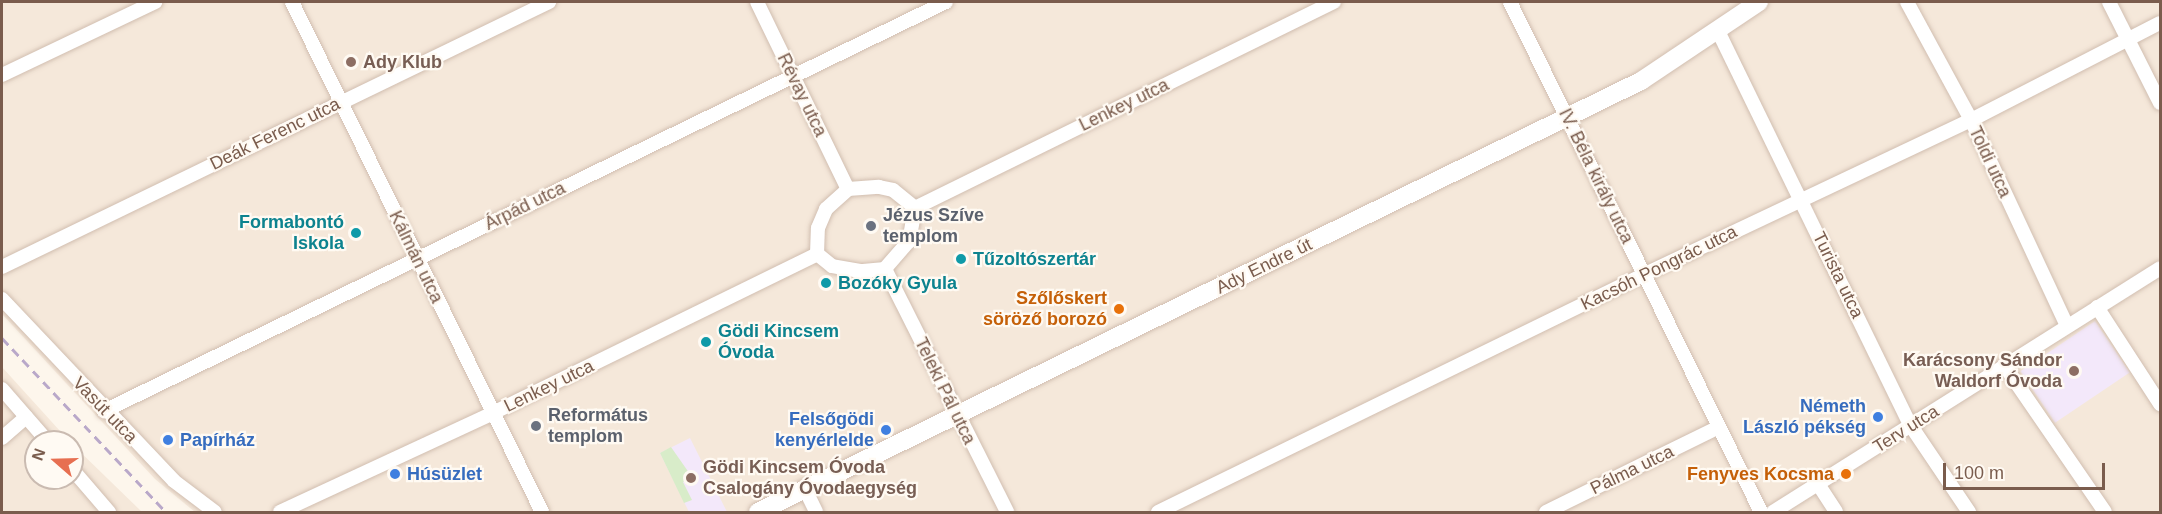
<!DOCTYPE html>
<meta charset="utf-8">
<style>
body{margin:0}
#map{position:relative;width:2162px;height:514px;overflow:hidden;background:#fdf6ec;font-family:Arial,sans-serif}
div>[style]{position:absolute}
[style*='--x']{left:calc(var(--x)*1px);top:calc(var(--y)*1px);width:calc(var(--w)*1px);rotate:calc(var(--a)*1deg)}
.residential>*{inset:0;background:#f5e8da}
.education>*{inset:0;background:#f3e8fa;transform-origin:0 0}
.green>*{inset:0;background:#d8ecc9}
.roads{filter:drop-shadow(0 0 2px #d1beb0) drop-shadow(0 0 2px #d1beb0)}
.street>*{height:14px;margin:-7px;padding:0 7px;transform-origin:7px;border-radius:7px;background:#fff}
.secondary>*{height:18px;margin:-9px;padding:0 9px;transform-origin:9px;border-radius:9px;background:#fff}
.rail>*{height:3px;margin-top:-1.5px;transform-origin:0;background:repeating-linear-gradient(90deg,#b9a8c9 0 9px,transparent 0 15px)}
.dots>*{width:16px;height:16px;translate:-50% -50%;box-sizing:border-box;border:3px solid #fffaf3;border-radius:50%}
span{translate:-50% -50%;white-space:nowrap;text-align:center;line-height:1.15;-webkit-text-stroke:4.5px #fffaf3;paint-order:stroke}
.education-label{font-size:18px;color:#785e54;font-weight:700}
.left{translate:0 -50%;text-align:left}
.right{translate:-100% -50%;text-align:right}
.street-label{font-size:18px;color:#7a5c4d}
.worship-label{font-size:18px;color:#5b616d;font-weight:700}
.culture-label{font-size:18px;color:#0d838f;font-weight:700}
.food-label{font-size:18px;color:#c56008;font-weight:700}
.shop-label{font-size:18px;color:#366cbe;font-weight:700}
.frame{position:absolute;inset:0;border:3px solid #7a5c4d;pointer-events:none}
.north{position:absolute;left:24px;top:430px;width:60px;height:60px;box-sizing:border-box;background:#fffaf3;border:2px solid #cabbb1;border-radius:50%;rotate:290deg;font-size:16px;font-weight:700;line-height:24px;text-align:center;color:#7a5c4d}
.north::after{content:'';display:block;margin:auto;width:21px;height:27px;background:#e76f51;clip-path:polygon(50% 0,100% 100%,50% 72%,0 100%)}
.scale{position:absolute;left:1943px;top:463px;width:162px;height:27px;box-sizing:border-box;border:3px solid #7a5c4d;border-top:0;padding-left:8px;font-size:18px;line-height:21px;white-space:nowrap;color:#7a5c4d;-webkit-text-stroke:4px #fffaf3;paint-order:stroke}
</style>
<div id="map">
<div class="residential">
<i style="clip-path:polygon(2px 2px,2160px 2px,2160px 512px,195px 512px,155px 479px,2px 314px)"></i>
<i style="clip-path:polygon(2px 367px,70px 442px,36px 442px,36px 478px,72px 478px,72px 444px,142px 512px,2px 512px)"></i>
</div>
<div class="education">
<i style="left:2095px;top:321px;width:62px;height:90px;rotate:56deg"></i>
<i style="clip-path:polygon(690px 438px,727px 512px,689px 512px,660px 453px)"></i>
</div>
<div class="green">
<i style="clip-path:polygon(671px 447px,692px 477px,683px 482px,692px 500px,684px 503px,660px 453px)"></i>
</div>
<div class="roads">
<div class="street">
<i style="--x:292;--y:2;--w:568;--a:63.89"></i>
<i style="--x:757;--y:2;--w:208;--a:64.1"></i>
<i style="--x:1510;--y:2;--w:568;--a:63.8"></i>
<i style="--x:1907;--y:2;--w:134;--a:61.5"></i>
<i style="--x:1971;--y:120;--w:227;--a:65"></i>
<i style="--x:2109;--y:2;--w:113;--a:63.2"></i>
<i style="--x:1718;--y:31;--w:440;--a:64"></i>
<i style="--x:1911;--y:426;--w:104;--a:56"></i>
<i style="--x:2;--y:75;--w:170;--a:-25.5"></i>
<i style="--x:879;--y:187;--w:14;--a:12"></i>
<i style="--x:893;--y:190;--w:28;--a:39"></i>
<i style="--x:915;--y:208;--w:34;--a:100"></i>
<i style="--x:909;--y:241;--w:37;--a:131"></i>
<i style="--x:885;--y:269;--w:25;--a:175"></i>
<i style="--x:860;--y:271;--w:28;--a:-170"></i>
<i style="--x:832;--y:266;--w:19;--a:-141"></i>
<i style="--x:817;--y:254;--w:26;--a:-88"></i>
<i style="--x:818;--y:228;--w:21;--a:-67"></i>
<i style="--x:826;--y:209;--w:30;--a:-42"></i>
<i style="--x:848;--y:189;--w:31;--a:-4"></i>
<i style="--x:915;--y:208;--w:467;--a:-26.2"></i>
<i style="--x:2;--y:267;--w:608;--a:-25.85"></i>
<i style="--x:885;--y:269;--w:272;--a:63.3"></i>
<i style="--x:2;--y:299;--w:250;--a:46.6"></i>
<i style="--x:174;--y:481;--w:51;--a:37.1"></i>
<i style="--x:2097;--y:307;--w:116;--a:57"></i>
<i style="--x:2004;--y:365;--w:178;--a:55.5"></i>
<i style="--x:2;--y:389;--w:70;--a:49"></i>
<i style="--x:104;--y:411;--w:936;--a:-25.91"></i>
<i style="--x:2;--y:438;--w:32;--a:-41"></i>
<i style="--x:72;--y:469;--w:57;--a:49.3"></i>
<i style="--x:1818;--y:484;--w:33;--a:57"></i>
<i style="--x:805;--y:489;--w:25;--a:64"></i>
<i style="--x:280;--y:512;--w:235;--a:-24.9"></i>
<i style="--x:493;--y:413;--w:361;--a:-26.1"></i>
<i style="--x:1158;--y:512;--w:540;--a:-26.04"></i>
<i style="--x:1643;--y:275;--w:363;--a:-25.3"></i>
<i style="--x:1971;--y:120;--w:212;--a:-27.2"></i>
<i style="--x:1546;--y:512;--w:191;--a:-26.2"></i>
<i style="--x:1773;--y:512;--w:457;--a:-32.2"></i>
</div>
<div class="secondary">
<i style="--x:758;--y:512;--w:983;--a:-26.02"></i>
<i style="--x:1641;--y:81;--w:142;--a:-33.8"></i>
</div>
</div>
<div class="rail">
<i style="--x:2;--y:338;--w:239;--a:46.7"></i>
</div>
<div class="dots">
<i style="left:351px;top:62px;background:#8d6e63"></i>
<i style="left:871px;top:226px;background:#6b7280"></i>
<i style="left:356px;top:233px;background:#0f9aa8"></i>
<i style="left:961px;top:259px;background:#0f9aa8"></i>
<i style="left:826px;top:283px;background:#0f9aa8"></i>
<i style="left:1119px;top:309px;background:#e8710a"></i>
<i style="left:706px;top:342px;background:#0f9aa8"></i>
<i style="left:2074px;top:371px;background:#8d6e63"></i>
<i style="left:1878px;top:417px;background:#3f7fe0"></i>
<i style="left:536px;top:426px;background:#6b7280"></i>
<i style="left:886px;top:430px;background:#3f7fe0"></i>
<i style="left:168px;top:440px;background:#3f7fe0"></i>
<i style="left:395px;top:474px;background:#3f7fe0"></i>
<i style="left:1846px;top:474px;background:#e8710a"></i>
<i style="left:691px;top:478px;background:#8d6e63"></i>
</div>
<div class="education-label">
<span class="left" style="left:363px;top:62px">Ady Klub</span>
<span class="right" style="left:2062px;top:371px">Karácsony Sándor<br>Waldorf Óvoda</span>
<span class="left" style="left:703px;top:478px">Gödi Kincsem Óvoda<br>Csalogány Óvodaegység</span>
</div>
<div class="street-label">
<span style="left:802px;top:95px;rotate:64deg">Révay utca</span>
<span style="left:1124px;top:105px;rotate:-26deg">Lenkey utca</span>
<span style="left:275px;top:134px;rotate:-26deg">Deák Ferenc utca</span>
<span style="left:1990px;top:162px;rotate:65deg">Toldi utca</span>
<span style="left:1596px;top:176px;rotate:64deg">IV. Béla király utca</span>
<span style="left:525px;top:206px;rotate:-26deg">Árpád utca</span>
<span style="left:416px;top:257px;rotate:64deg">Kálmán utca</span>
<span style="left:1264px;top:266px;rotate:-26deg">Ady Endre út</span>
<span style="left:1659px;top:268px;rotate:-26deg">Kacsóh Pongrác utca</span>
<span style="left:1838px;top:275px;rotate:64deg">Turista utca</span>
<span style="left:549px;top:386px;rotate:-26deg">Lenkey utca</span>
<span style="left:945px;top:391px;rotate:64deg">Teleki Pál utca</span>
<span style="left:105px;top:410px;rotate:46deg">Vasút utca</span>
<span style="left:1906px;top:429px;rotate:-32deg">Terv utca</span>
<span style="left:1632px;top:470px;rotate:-26deg">Pálma utca</span>
</div>
<div class="worship-label">
<span class="left" style="left:883px;top:226px">Jézus Szíve<br>templom</span>
<span class="left" style="left:548px;top:426px">Református<br>templom</span>
</div>
<div class="culture-label">
<span class="right" style="left:344px;top:233px">Formabontó<br>Iskola</span>
<span class="left" style="left:973px;top:259px">Tűzoltószertár</span>
<span class="left" style="left:838px;top:283px">Bozóky Gyula</span>
<span class="left" style="left:718px;top:342px">Gödi Kincsem<br>Óvoda</span>
</div>
<div class="food-label">
<span class="right" style="left:1107px;top:309px">Szőlőskert<br>söröző borozó</span>
<span class="right" style="left:1834px;top:474px">Fenyves Kocsma</span>
</div>
<div class="shop-label">
<span class="right" style="left:1866px;top:417px">Németh<br>László pékség</span>
<span class="right" style="left:874px;top:430px">Felsőgödi<br>kenyérlelde</span>
<span class="left" style="left:180px;top:440px">Papírház</span>
<span class="left" style="left:407px;top:474px">Húsüzlet</span>
</div>
<div class="frame"></div>
<div class="north">N</div>
<div class="scale">100 m</div>
</div>
